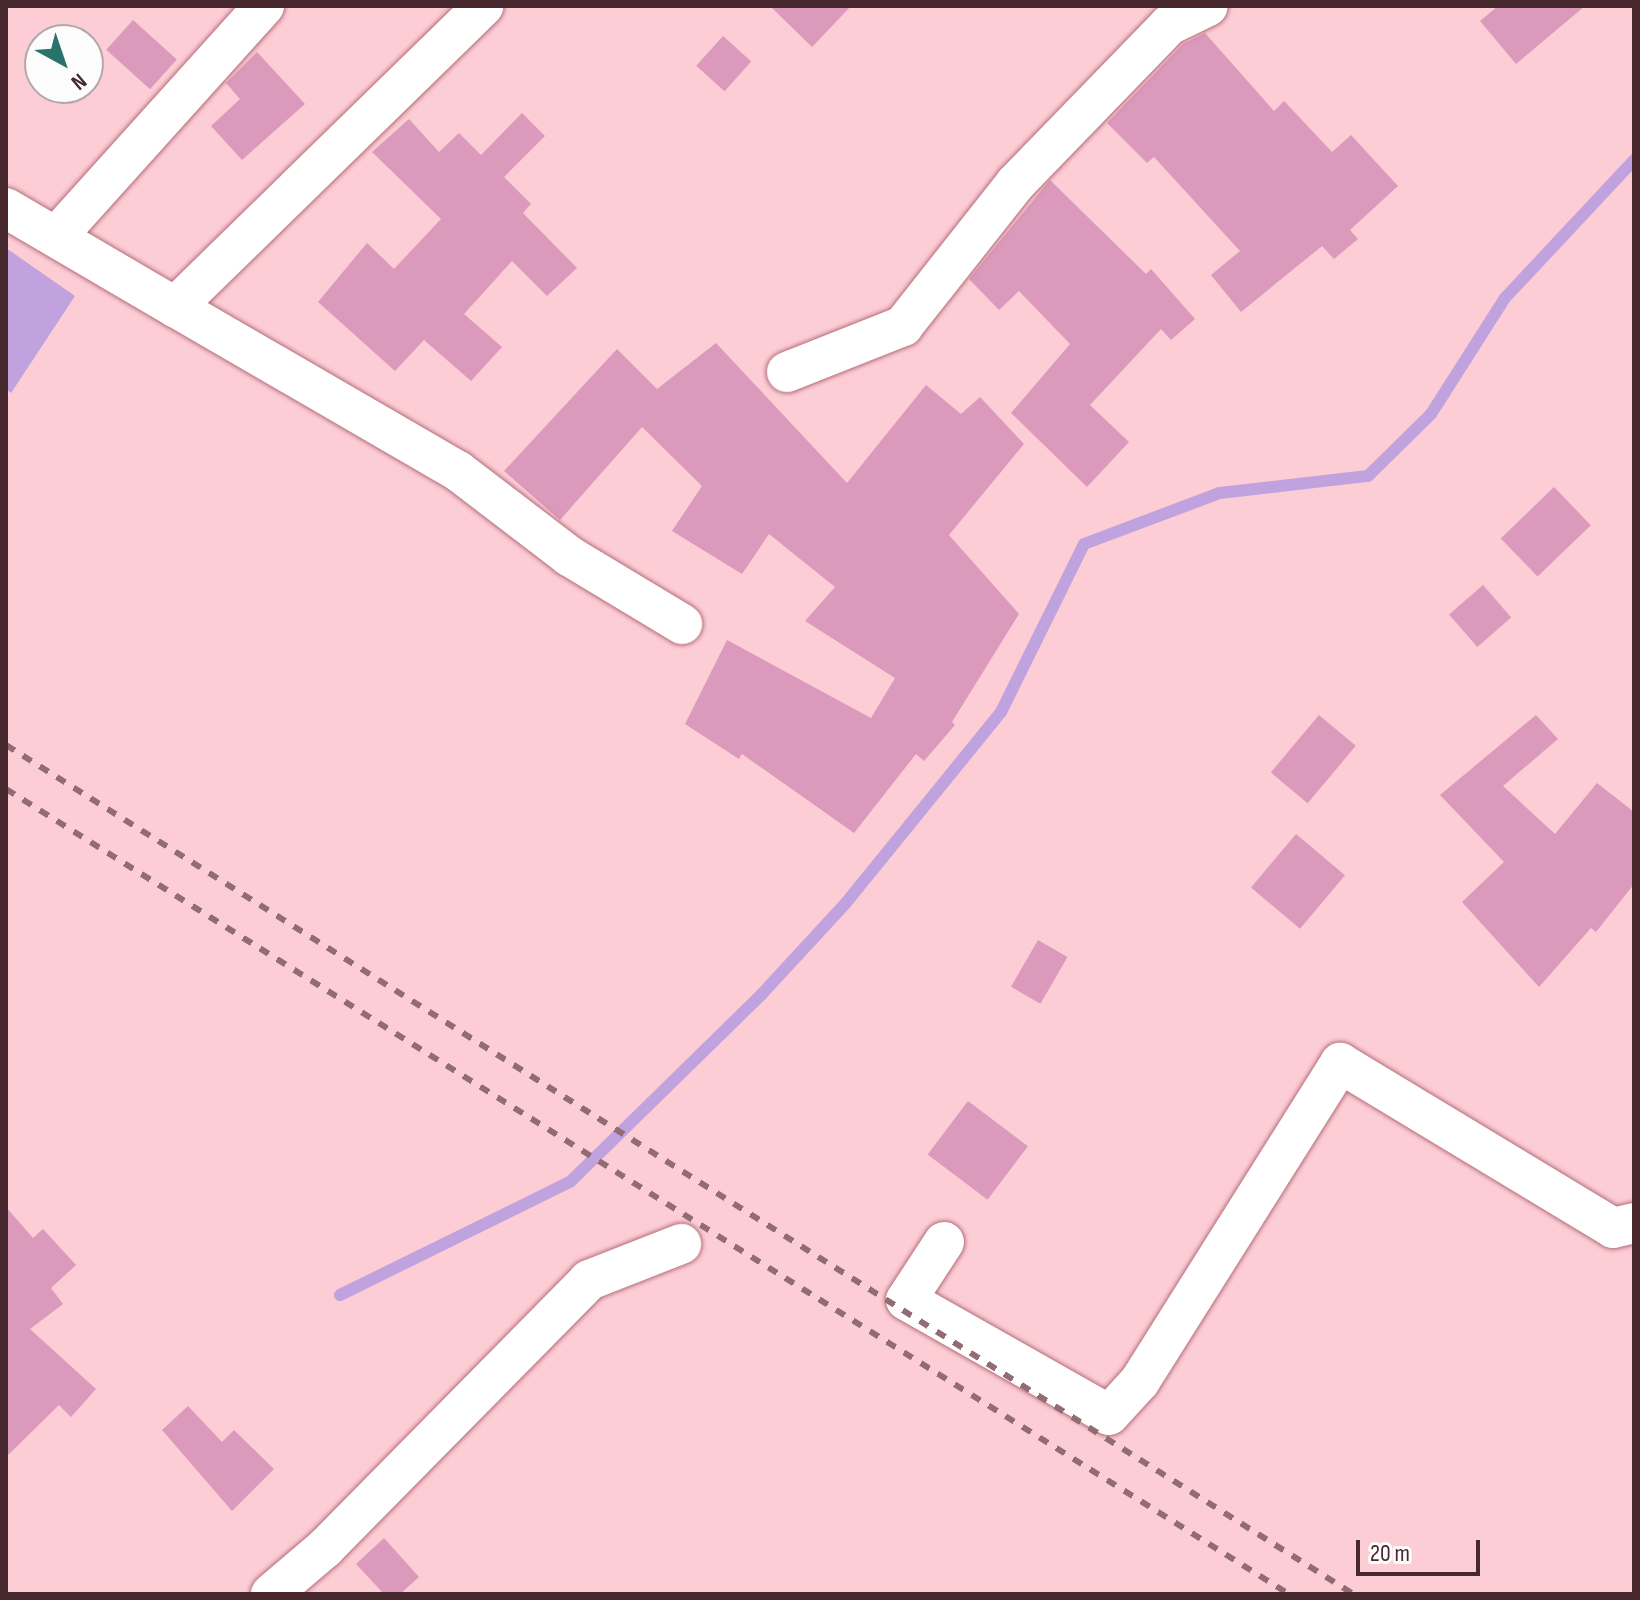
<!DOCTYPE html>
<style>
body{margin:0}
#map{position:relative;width:1640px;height:1600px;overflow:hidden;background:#fdcdd5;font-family:"Sofia Sans Condensed",sans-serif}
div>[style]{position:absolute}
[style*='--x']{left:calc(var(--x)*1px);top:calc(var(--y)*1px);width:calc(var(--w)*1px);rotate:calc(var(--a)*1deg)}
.water>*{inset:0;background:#bfa2de}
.stream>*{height:12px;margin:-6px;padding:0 6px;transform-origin:6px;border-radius:6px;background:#bfa2de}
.building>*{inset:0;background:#db99bb;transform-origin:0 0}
.roads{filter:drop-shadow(0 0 2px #b46d7b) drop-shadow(0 0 2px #b46d7b)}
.minor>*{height:40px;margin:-20px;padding:0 20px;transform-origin:20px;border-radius:20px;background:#fff}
.rail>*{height:6px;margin-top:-3px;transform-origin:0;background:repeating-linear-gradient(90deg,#926c73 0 10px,transparent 0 20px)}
span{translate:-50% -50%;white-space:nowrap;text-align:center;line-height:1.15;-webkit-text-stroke:6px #fcfcfc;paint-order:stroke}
.frame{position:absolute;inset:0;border:8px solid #47282e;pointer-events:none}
.north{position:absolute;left:24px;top:24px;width:80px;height:80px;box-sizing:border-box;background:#fcfcfc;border:2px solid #b4a7aa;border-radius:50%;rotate:140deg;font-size:22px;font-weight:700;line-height:32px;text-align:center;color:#47282e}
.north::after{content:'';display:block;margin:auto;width:28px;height:36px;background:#2a726c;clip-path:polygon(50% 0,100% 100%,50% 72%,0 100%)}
.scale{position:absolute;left:1356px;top:1540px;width:124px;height:36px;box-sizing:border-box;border:4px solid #47282e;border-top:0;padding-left:10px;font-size:24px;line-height:28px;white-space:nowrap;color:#47282e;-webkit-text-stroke:6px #fcfcfc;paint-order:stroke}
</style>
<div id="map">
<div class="water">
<i style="clip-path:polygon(6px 248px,75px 296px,11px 393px,6px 389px)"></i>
</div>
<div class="stream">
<i style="--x:340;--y:1295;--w:256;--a:-26.2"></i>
<i style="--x:570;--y:1182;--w:267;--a:-44.4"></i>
<i style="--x:761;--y:995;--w:124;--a:-47.3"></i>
<i style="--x:845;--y:904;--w:247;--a:-50.9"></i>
<i style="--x:1001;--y:712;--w:187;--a:-63.7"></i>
<i style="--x:1084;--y:544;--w:145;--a:-20.6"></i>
<i style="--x:1220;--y:493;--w:149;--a:-6.6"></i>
<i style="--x:1368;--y:476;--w:88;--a:-44.5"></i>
<i style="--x:1431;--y:414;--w:138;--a:-57.5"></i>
<i style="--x:1505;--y:298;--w:189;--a:-46.9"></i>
</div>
<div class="building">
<i style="clip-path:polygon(770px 6px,851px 6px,812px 47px)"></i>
<i style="clip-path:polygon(1498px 6px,1585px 6px,1516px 64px,1480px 21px)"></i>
<i style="left:133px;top:20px;width:59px;height:40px;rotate:42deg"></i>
<i style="clip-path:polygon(1205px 33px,1274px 111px,1284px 101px,1332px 152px,1351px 135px,1398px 186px,1350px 230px,1358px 239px,1334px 259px,1322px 246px,1241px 312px,1211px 275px,1240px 251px,1154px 157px,1147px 163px,1107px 123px,1183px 44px)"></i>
<i style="left:723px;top:36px;width:38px;height:40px;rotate:42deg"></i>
<i style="clip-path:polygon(257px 52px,305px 104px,242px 160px,211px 126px,240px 99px,226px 83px)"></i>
<i style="clip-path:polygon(522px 113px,545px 136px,504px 177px,531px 204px,523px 213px,577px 268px,547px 296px,512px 261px,464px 314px,502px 347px,471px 381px,424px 340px,395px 371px,318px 302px,367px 243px,394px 269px,441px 219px,372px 152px,409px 119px,439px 152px,459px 133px,481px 155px)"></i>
<i style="clip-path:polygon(1050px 180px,1146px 274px,1151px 269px,1195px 319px,1171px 340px,1161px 329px,1090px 405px,1129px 442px,1087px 487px,1011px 413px,1070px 344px,1019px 291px,999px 310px,969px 279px)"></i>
<i style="clip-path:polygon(716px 343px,847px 483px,926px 385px,961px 414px,980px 397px,1024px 444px,949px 535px,1019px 614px,952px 722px,955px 725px,924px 761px,916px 754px,854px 833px,742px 754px,739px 759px,685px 724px,727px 640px,871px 718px,895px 678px,805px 621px,835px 587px,769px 534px,742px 574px,672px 531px,702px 486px,642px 427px,560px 520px,504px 471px,617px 349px,657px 389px)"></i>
<i style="left:1554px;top:487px;width:53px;height:74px;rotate:46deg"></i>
<i style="left:1483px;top:585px;width:43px;height:45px;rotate:49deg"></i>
<i style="left:1319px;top:715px;width:48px;height:75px;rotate:40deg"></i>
<i style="clip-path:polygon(1536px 715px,1558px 739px,1503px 786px,1555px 834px,1597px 783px,1634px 812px,1634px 884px,1596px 932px,1591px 928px,1539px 987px,1462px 902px,1504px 862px,1440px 795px)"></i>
<i style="left:1296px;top:834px;width:64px;height:70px;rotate:40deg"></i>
<i style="left:1038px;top:940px;width:34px;height:54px;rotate:30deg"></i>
<i style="left:968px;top:1101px;width:75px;height:67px;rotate:37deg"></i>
<i style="clip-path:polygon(6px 1207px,33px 1238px,43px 1229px,76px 1265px,51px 1288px,63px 1304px,30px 1329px,96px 1389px,71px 1417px,59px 1405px,6px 1457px)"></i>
<i style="clip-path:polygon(188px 1406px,222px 1442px,234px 1430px,274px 1469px,232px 1511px,162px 1430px)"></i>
<i style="clip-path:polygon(384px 1538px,419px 1577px,400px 1594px,384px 1594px,356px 1564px)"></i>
</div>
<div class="roads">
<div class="minor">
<i style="--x:6;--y:208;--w:196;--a:30.4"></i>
<i style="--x:175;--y:307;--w:431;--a:-44.3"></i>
<i style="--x:56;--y:237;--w:311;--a:-48"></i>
<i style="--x:175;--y:307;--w:327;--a:30.1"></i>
<i style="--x:458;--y:471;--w:140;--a:37.4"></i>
<i style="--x:569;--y:556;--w:132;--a:31"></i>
<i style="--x:787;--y:372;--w:125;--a:-21.6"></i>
<i style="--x:903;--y:326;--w:181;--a:-51.7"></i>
<i style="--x:1015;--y:184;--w:221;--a:-45.9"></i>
<i style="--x:1169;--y:25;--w:43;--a:-26"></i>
<i style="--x:944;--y:1242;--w:69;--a:123.2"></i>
<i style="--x:906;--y:1300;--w:233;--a:29.5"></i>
<i style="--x:1109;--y:1415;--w:46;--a:-47.6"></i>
<i style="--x:1140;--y:1381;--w:376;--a:-57.8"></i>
<i style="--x:1340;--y:1063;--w:319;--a:31.1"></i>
<i style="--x:1613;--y:1228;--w:22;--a:-13"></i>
<i style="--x:271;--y:1594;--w:71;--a:-40.4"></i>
<i style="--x:325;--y:1548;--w:376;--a:-45.4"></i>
<i style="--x:589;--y:1280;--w:99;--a:-21.4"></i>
</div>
</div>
<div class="rail">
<i style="--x:6;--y:745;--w:1592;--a:32.22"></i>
<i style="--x:6;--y:789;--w:1515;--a:32.11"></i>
</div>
<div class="frame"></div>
<div class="north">N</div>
<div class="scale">20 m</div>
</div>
